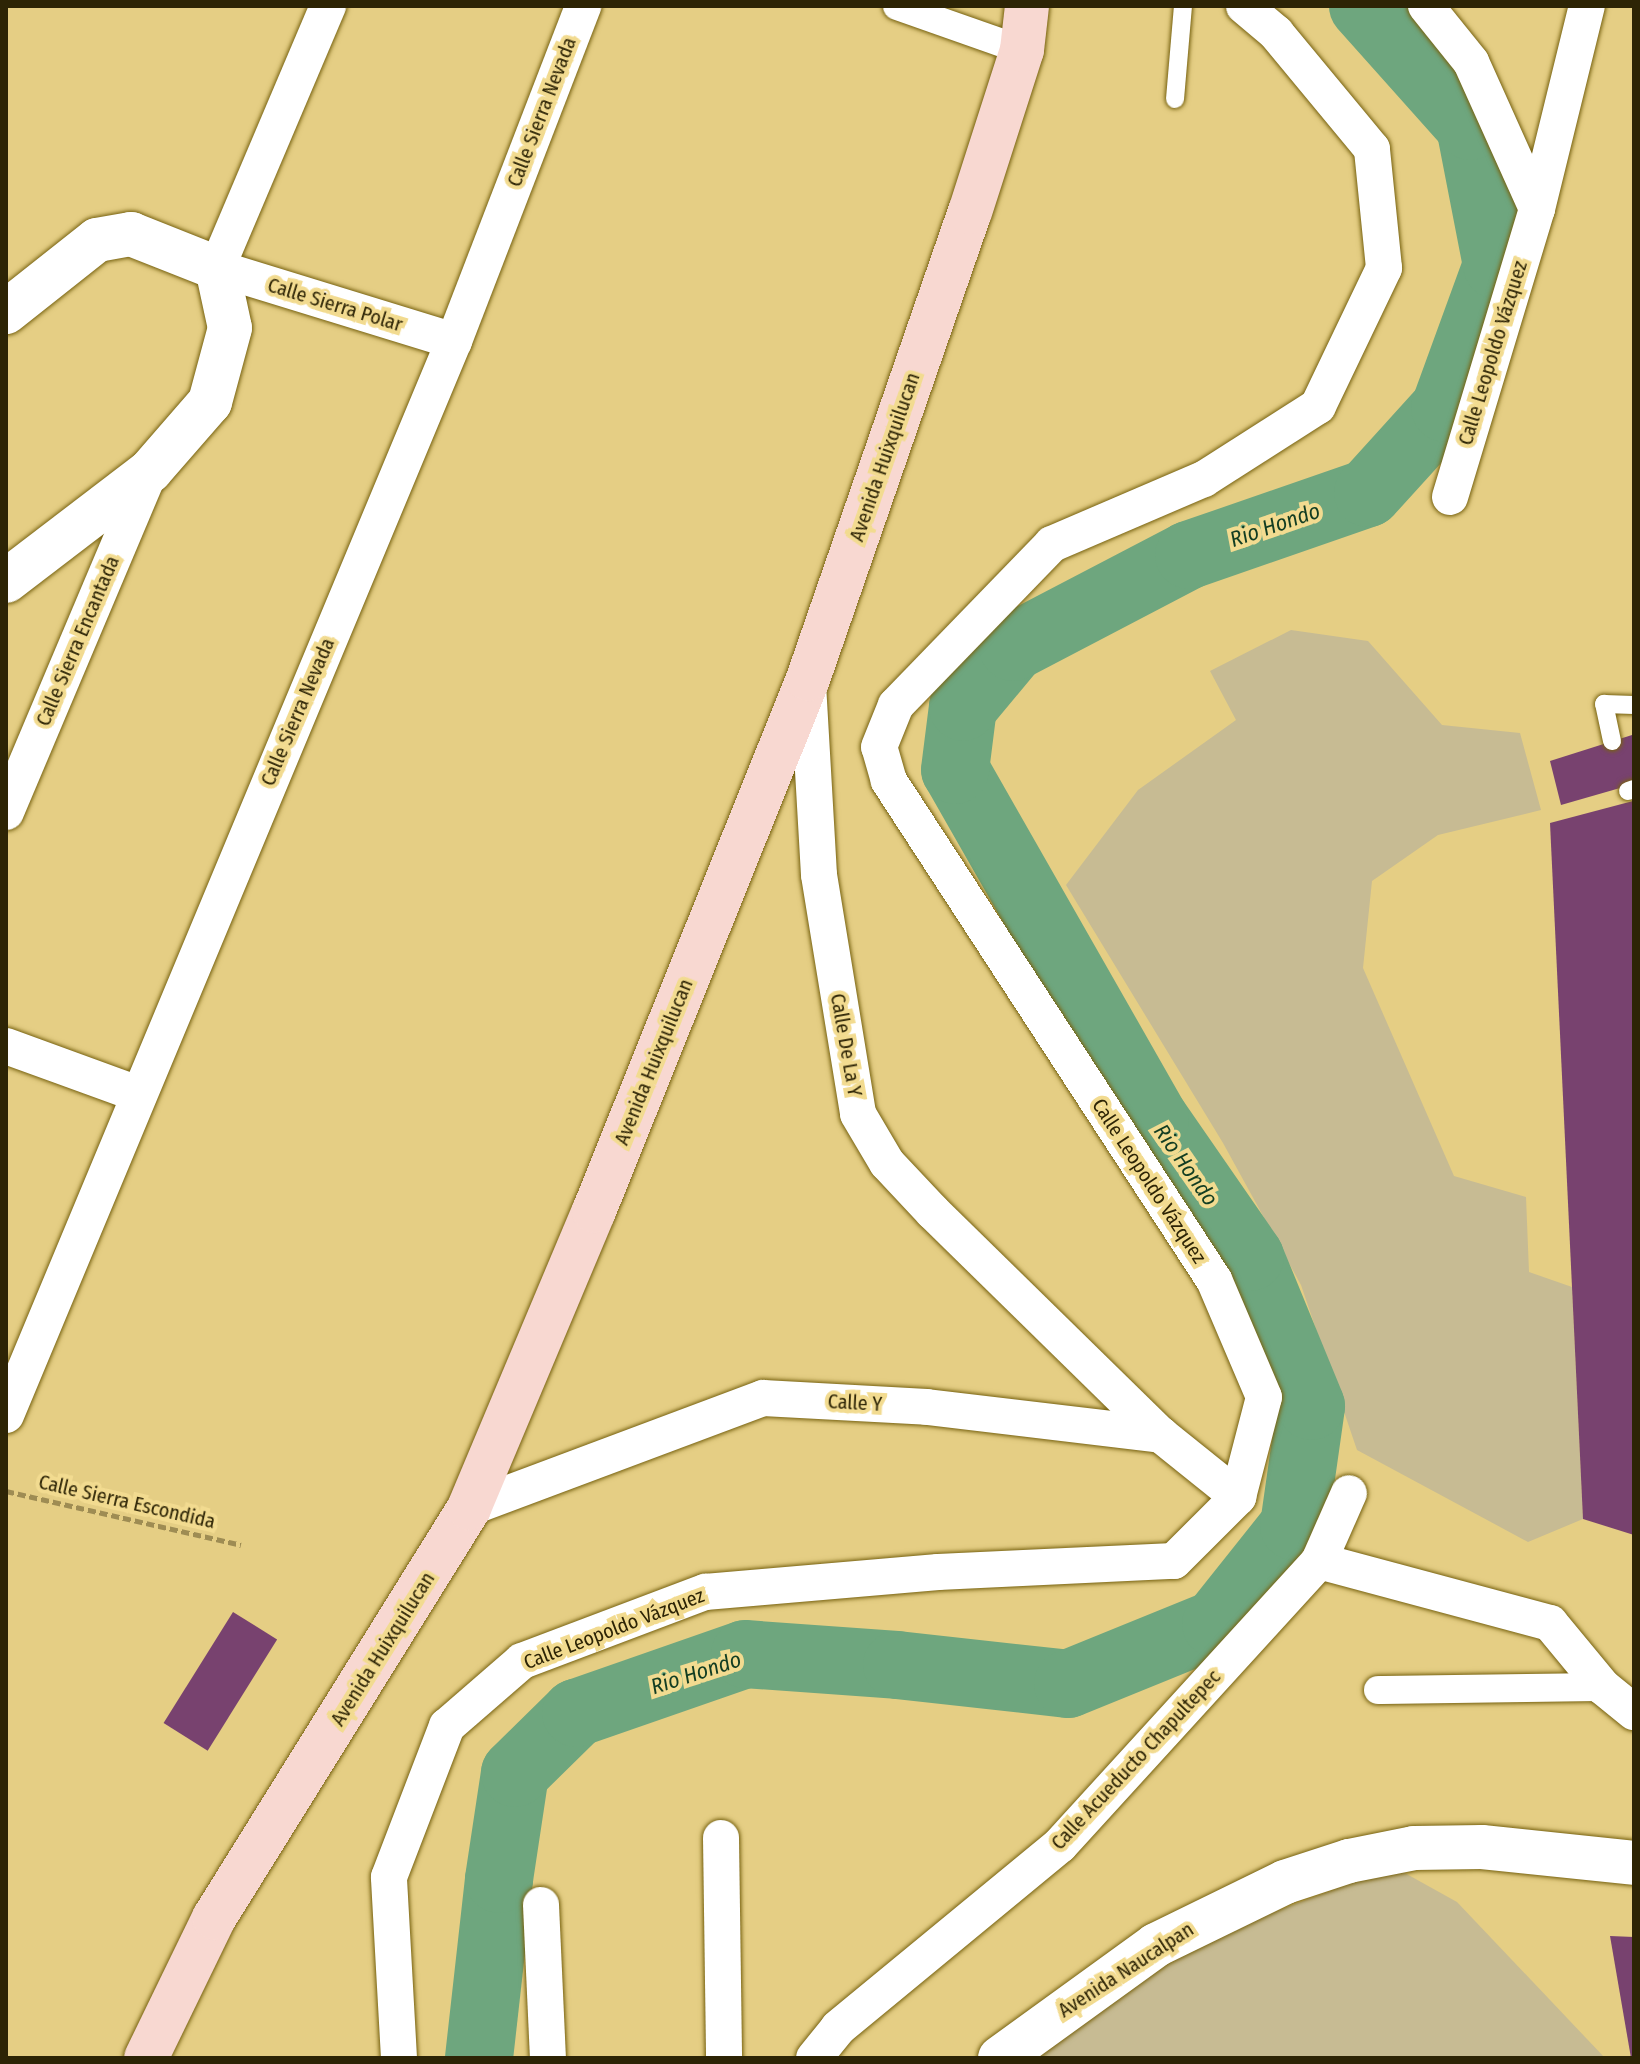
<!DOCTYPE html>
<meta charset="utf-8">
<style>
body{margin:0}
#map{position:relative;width:1640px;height:2064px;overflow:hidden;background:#e5ce84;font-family:"Fira Sans Condensed",sans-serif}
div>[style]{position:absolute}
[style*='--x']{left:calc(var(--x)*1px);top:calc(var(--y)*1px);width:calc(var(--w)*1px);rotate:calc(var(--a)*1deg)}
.green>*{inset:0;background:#c7bb93}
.river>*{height:68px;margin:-34px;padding:0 34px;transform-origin:34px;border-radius:34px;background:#6ea67e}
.building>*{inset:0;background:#78426f;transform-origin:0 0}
.path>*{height:5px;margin-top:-2.5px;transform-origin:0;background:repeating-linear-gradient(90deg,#9e8c53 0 8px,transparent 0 12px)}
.roads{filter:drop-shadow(0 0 2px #776210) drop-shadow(0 0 2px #776210)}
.service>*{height:18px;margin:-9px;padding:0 9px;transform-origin:9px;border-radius:9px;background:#fff}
.pedestrian>*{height:28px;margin:-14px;padding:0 14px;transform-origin:14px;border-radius:14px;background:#fff}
.minor>*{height:36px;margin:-18px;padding:0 18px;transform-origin:18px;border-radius:18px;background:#fff}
.secondary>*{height:44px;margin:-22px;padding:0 22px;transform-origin:22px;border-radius:22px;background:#fff}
.primary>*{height:44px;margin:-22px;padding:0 22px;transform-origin:22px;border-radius:22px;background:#f8d8d1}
span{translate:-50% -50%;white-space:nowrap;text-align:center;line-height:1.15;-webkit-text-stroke:8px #f2db90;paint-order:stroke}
.street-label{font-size:20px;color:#2d2405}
.water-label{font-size:22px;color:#123d22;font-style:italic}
.frame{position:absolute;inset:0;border:8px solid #2d2405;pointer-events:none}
</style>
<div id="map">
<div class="green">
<i style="clip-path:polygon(1291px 630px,1368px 641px,1442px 725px,1520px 733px,1541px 810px,1438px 835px,1372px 881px,1363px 968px,1454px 1176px,1526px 1197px,1529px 1272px,1572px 1287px,1583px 1519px,1528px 1542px,1357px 1450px,1301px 1285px,1223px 1143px,1066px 885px,1138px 790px,1236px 720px,1210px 671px)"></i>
<i style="clip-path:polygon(1394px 1867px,1457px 1902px,1605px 2058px,1036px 2058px,1189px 1944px)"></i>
</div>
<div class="river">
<i style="--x:479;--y:2058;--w:180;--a:-83.6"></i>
<i style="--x:499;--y:1879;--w:107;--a:-81.4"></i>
<i style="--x:515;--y:1773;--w:86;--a:-44.5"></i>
<i style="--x:576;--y:1713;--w:179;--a:-19.2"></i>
<i style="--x:745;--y:1654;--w:152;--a:4.1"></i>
<i style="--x:897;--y:1665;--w:172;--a:6.3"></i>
<i style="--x:1068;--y:1684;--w:160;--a:-22.1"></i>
<i style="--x:1216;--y:1624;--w:125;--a:-51.5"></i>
<i style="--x:1294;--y:1526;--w:121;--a:-81.9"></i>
<i style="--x:1311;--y:1406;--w:161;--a:-112.3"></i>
<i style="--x:1250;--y:1257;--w:167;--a:-124.7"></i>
<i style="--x:1155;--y:1120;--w:403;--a:-119.7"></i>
<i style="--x:955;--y:770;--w:64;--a:-82.8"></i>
<i style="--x:963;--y:707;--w:78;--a:-50.2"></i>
<i style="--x:1013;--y:647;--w:199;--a:-27.6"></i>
<i style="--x:1189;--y:555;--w:189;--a:-19.1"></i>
<i style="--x:1368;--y:493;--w:115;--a:-47.8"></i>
<i style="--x:1445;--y:408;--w:152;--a:-70"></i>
<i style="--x:1497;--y:265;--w:142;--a:-101"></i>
<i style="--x:1470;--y:126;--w:161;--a:-131.7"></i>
</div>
<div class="building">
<i style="clip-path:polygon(1632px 735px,1634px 784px,1561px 805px,1550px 761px)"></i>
<i style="clip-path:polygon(1633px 801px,1634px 806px,1634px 1535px,1583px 1519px,1550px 823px)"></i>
<i style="left:233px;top:1612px;width:52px;height:131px;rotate:32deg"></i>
<i style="clip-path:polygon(1610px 1936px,1634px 1937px,1634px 2058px,1631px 2058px)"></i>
</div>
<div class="path">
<i style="--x:6;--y:1491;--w:241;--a:12.9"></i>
</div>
<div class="roads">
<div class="service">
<i style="--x:1175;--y:99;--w:93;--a:-85.1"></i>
<i style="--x:1612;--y:741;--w:38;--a:-102"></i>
<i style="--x:1604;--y:704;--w:30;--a:2"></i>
<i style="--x:1628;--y:791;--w:6;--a:-18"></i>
</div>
<div class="pedestrian">
<i style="--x:897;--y:6;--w:133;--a:19.4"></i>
<i style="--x:1378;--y:1690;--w:225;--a:-0.8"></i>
</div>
<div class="minor">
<i style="--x:328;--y:6;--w:285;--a:113"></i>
<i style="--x:217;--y:268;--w:248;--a:17.1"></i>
<i style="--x:1426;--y:6;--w:72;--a:51.2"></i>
<i style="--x:1471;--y:62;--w:161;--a:65.8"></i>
<i style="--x:1450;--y:497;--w:301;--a:-73.2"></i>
<i style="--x:1537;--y:209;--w:209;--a:-76.2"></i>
<i style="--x:808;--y:684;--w:191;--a:86.7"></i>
<i style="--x:819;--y:875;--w:242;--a:80.7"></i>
<i style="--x:858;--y:1114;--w:57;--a:59.4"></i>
<i style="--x:887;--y:1163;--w:67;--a:46.8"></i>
<i style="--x:933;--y:1212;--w:319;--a:44.4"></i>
<i style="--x:6;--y:812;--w:370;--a:-67.1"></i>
<i style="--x:6;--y:1046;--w:140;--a:20"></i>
<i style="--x:6;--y:1415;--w:1164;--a:-67.36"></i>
<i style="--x:454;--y:341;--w:359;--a:-68.9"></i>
<i style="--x:469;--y:1508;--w:314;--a:-20.5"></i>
<i style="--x:763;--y:1398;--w:164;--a:3.1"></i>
<i style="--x:927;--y:1407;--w:236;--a:6.8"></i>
<i style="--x:1161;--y:1435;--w:99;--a:38.8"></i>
<i style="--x:1319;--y:1561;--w:239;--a:15"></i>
<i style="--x:1550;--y:1623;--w:83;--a:50.4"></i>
<i style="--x:1603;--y:1687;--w:40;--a:39"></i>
<i style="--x:721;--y:1838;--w:220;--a:89.2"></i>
<i style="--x:541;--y:1905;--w:153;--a:87.4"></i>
<i style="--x:399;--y:2058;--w:181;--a:-93.2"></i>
<i style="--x:389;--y:1877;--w:162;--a:-69"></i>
<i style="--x:447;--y:1726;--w:99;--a:-40.9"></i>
<i style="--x:522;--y:1661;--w:196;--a:-20.7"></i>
<i style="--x:705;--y:1592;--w:234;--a:-4.9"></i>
<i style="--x:938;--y:1572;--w:236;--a:-2.7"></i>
<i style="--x:1174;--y:1561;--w:91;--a:-45"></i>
<i style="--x:1238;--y:1497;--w:103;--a:-75.4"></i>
<i style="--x:1264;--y:1397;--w:127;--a:-113.1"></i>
<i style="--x:1214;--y:1280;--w:596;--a:-123.08"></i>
<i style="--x:889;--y:781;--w:35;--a:-106"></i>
<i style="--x:879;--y:747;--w:45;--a:-68"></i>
<i style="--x:896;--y:705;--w:224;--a:-45.9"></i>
<i style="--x:1052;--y:544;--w:165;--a:-23.2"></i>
<i style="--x:1204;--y:479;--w:135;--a:-32.6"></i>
<i style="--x:1318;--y:406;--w:153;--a:-64.4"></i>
<i style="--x:1384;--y:268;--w:120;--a:-95.8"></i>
<i style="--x:1372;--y:149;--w:151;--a:-129.6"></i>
<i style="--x:1276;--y:33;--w:42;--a:-139.8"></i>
<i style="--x:814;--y:2058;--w:38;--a:-51"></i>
<i style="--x:838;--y:2028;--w:288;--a:-39.5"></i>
<i style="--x:1060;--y:1845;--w:384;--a:-47.6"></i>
<i style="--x:1319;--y:1561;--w:74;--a:-66.2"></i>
</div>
<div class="secondary">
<i style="--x:6;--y:312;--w:116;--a:-38.4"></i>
<i style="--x:97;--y:240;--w:35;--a:-10"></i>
<i style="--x:131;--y:234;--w:92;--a:21.6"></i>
<i style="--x:217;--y:268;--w:61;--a:77.8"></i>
<i style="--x:230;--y:328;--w:77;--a:105.1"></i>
<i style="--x:210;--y:402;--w:91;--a:131"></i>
<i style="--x:150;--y:471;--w:181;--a:142.6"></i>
<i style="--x:1000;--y:2058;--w:193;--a:-35.9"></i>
<i style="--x:1156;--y:1945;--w:144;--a:-26"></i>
<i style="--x:1285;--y:1882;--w:67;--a:-18.2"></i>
<i style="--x:1349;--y:1861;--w:66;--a:-11.3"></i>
<i style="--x:1414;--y:1848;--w:68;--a:-0.8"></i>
<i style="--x:1482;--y:1847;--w:153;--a:6"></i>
</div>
<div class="primary">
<i style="--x:146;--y:2058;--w:156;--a:-64.1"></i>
<i style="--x:214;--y:1918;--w:483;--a:-58.1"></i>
<i style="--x:469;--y:1508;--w:322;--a:-67.2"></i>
<i style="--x:594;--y:1211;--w:573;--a:-68.09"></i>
<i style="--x:808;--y:679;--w:494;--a:-70.9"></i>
<i style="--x:970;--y:212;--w:170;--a:-72.2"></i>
<i style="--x:1022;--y:50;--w:44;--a:-83.5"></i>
</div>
</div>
<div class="street-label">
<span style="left:542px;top:112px;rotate:-69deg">Calle Sierra Nevada</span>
<span style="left:335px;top:305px;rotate:17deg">Calle Sierra Polar</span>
<span style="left:1493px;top:353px;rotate:-73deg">Calle Leopoldo Vázquez</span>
<span style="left:885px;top:457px;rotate:-71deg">Avenida Huixquilucan</span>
<span style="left:78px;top:641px;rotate:-67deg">Calle Sierra Encantada</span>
<span style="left:298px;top:712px;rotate:-67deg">Calle Sierra Nevada</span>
<span style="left:846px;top:1045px;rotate:80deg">Calle De La Y</span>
<span style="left:654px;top:1062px;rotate:-68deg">Avenida Huixquilucan</span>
<span style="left:1149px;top:1181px;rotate:57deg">Calle Leopoldo Vázquez</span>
<span style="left:855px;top:1403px;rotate:3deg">Calle Y</span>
<span style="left:127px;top:1502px;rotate:13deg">Calle Sierra Escondida</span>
<span style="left:614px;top:1629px;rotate:-21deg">Calle Leopoldo Vázquez</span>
<span style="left:383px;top:1649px;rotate:-58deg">Avenida Huixquilucan</span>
<span style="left:1136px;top:1760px;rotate:-47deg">Calle Acueducto Chapultepec</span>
<span style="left:1126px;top:1970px;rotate:-33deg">Avenida Naucalpan</span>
</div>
<div class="water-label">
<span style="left:1275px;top:525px;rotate:-19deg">Rio Hondo</span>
<span style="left:1186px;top:1165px;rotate:55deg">Rio Hondo</span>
<span style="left:696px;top:1673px;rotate:-18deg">Rio Hondo</span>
</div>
<div class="frame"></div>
</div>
